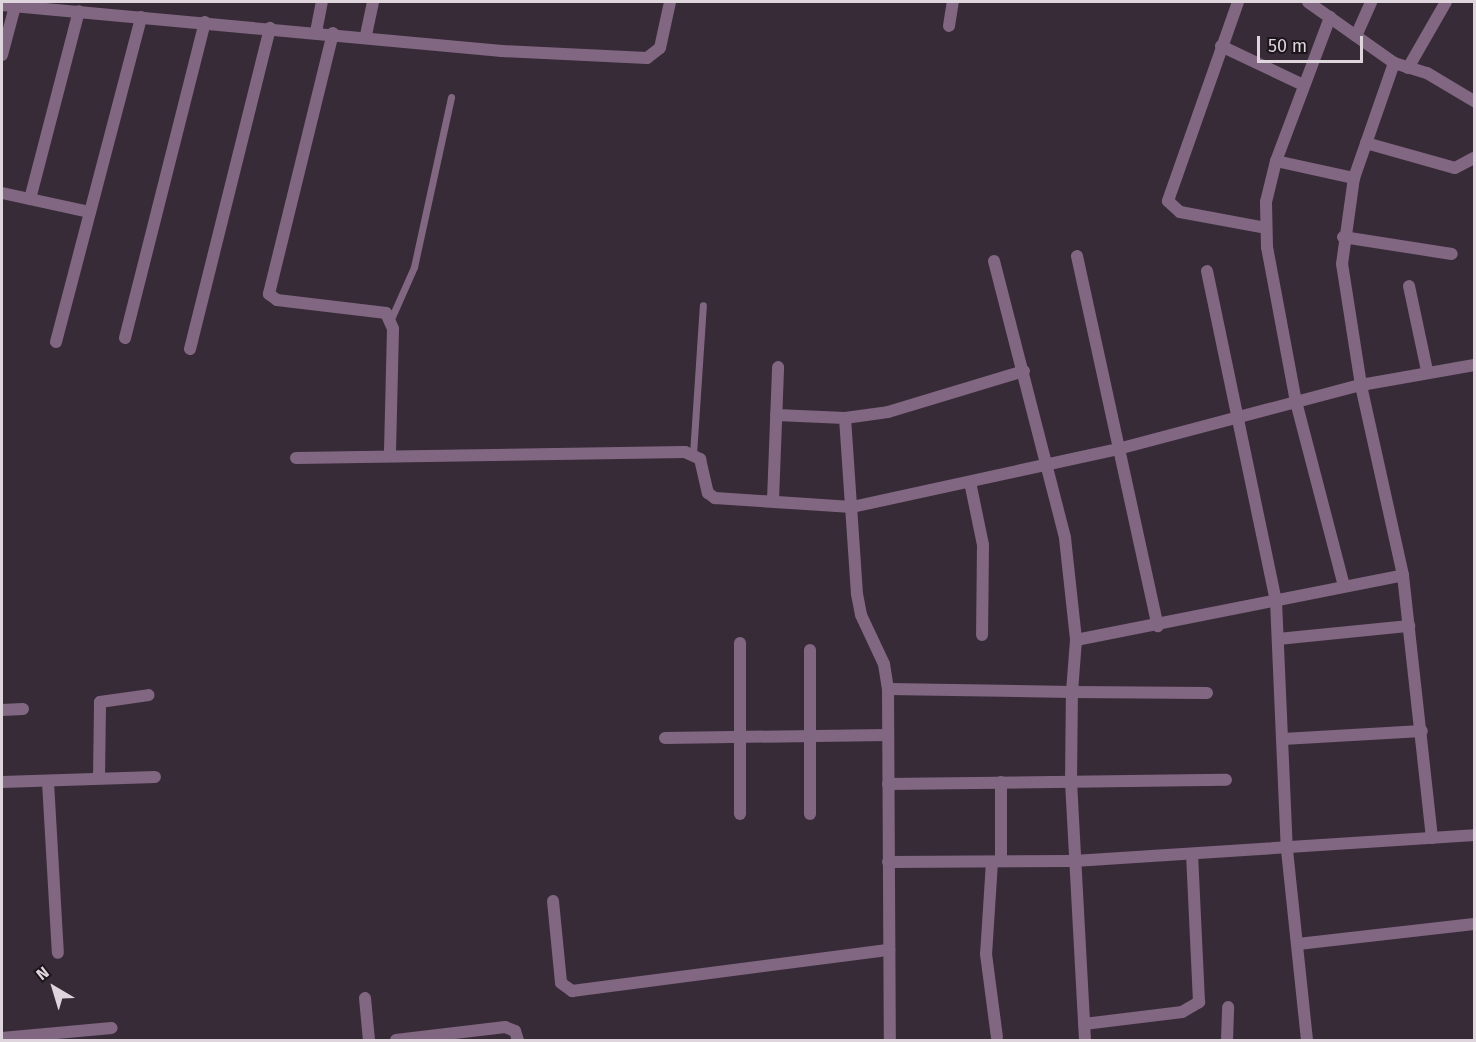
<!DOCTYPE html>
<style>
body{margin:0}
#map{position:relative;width:1476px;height:1042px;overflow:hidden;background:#382b38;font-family:"Fira Sans",sans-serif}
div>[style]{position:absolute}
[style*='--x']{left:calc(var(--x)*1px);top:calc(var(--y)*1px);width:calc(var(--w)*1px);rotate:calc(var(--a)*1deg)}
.service>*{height:7px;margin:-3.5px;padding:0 3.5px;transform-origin:3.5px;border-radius:3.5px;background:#826782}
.minor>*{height:12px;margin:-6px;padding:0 6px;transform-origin:6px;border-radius:6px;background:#826782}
span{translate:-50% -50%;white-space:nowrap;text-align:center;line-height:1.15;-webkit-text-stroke:6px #1c161c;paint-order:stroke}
.frame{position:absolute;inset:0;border:3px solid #ded5dd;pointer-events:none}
.north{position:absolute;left:24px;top:958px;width:60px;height:60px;-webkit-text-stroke:4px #1c161c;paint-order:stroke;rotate:322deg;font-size:16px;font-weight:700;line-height:24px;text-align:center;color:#ded5dd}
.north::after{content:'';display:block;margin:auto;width:21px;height:27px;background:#ded5dd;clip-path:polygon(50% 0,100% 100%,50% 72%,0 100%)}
.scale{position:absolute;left:1257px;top:36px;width:106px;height:27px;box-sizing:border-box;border:3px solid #ded5dd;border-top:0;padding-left:8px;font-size:18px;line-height:21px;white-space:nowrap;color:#ded5dd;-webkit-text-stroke:4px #1c161c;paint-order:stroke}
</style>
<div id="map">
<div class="service">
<i style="--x:391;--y:319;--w:57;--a:-66.1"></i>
<i style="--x:414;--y:267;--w:174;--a:-77.7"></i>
<i style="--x:693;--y:454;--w:149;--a:-86.2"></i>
</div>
<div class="minor">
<i style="--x:1238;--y:2;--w:211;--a:109.4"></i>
<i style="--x:1168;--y:201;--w:16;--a:43"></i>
<i style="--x:1180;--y:212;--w:87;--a:10.5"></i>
<i style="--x:1308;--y:2;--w:105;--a:35.3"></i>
<i style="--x:2;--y:5;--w:502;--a:5.26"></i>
<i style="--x:502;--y:51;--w:145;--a:2.8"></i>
<i style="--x:647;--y:58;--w:16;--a:-38"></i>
<i style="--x:660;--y:48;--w:47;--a:-77.7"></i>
<i style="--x:949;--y:26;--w:24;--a:-81"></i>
<i style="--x:316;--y:32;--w:31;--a:-79"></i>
<i style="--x:333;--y:33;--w:269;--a:103.8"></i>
<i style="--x:269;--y:294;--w:10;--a:37"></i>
<i style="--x:277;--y:300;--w:110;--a:6.8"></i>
<i style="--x:386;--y:313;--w:17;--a:66"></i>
<i style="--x:393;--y:329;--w:127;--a:91.4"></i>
<i style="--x:366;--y:35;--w:34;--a:-78"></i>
<i style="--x:1356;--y:36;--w:37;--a:-66"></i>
<i style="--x:1221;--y:46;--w:89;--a:25.4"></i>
<i style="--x:2;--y:55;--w:51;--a:-75.1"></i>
<i style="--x:1408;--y:68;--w:76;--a:-60.1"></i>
<i style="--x:1366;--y:143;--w:92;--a:15.7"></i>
<i style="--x:1455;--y:168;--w:21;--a:-28"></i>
<i style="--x:1276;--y:161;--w:154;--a:-69.4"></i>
<i style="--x:2;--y:193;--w:90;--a:12.2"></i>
<i style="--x:30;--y:199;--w:194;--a:-75.4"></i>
<i style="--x:1343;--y:237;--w:110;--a:8.9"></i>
<i style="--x:1077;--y:256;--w:379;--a:77.7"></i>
<i style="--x:994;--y:261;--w:286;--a:75.6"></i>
<i style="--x:1065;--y:538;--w:103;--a:83.8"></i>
<i style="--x:1076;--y:640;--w:333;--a:-11.2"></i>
<i style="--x:1207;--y:271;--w:337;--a:78.2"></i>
<i style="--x:1276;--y:601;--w:249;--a:87.5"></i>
<i style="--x:1287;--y:850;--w:191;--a:84"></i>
<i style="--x:1409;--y:286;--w:87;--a:78"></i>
<i style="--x:125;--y:338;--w:326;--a:-75.8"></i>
<i style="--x:56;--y:342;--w:336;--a:-75.3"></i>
<i style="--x:190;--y:349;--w:331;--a:-76"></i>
<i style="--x:776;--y:415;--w:69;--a:2.5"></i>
<i style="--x:845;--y:418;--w:43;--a:-7.9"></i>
<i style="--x:888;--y:412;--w:142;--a:-16.8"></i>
<i style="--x:845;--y:418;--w:176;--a:86.1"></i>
<i style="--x:857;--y:594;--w:21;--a:79"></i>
<i style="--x:861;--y:615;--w:54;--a:64.9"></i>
<i style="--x:884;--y:664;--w:25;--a:81"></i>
<i style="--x:888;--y:689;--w:351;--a:89.7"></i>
<i style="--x:296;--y:458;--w:389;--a:-0.9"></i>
<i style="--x:685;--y:452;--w:17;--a:25"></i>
<i style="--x:700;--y:459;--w:35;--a:77"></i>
<i style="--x:708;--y:493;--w:9;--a:36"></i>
<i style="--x:715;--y:498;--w:137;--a:3.8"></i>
<i style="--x:852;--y:507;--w:272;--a:-12.3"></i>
<i style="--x:1118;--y:449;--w:251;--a:-14.8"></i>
<i style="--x:1361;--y:385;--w:115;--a:-10"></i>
<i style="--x:970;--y:482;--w:64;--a:78.3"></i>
<i style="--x:983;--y:545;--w:90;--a:90.6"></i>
<i style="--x:773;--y:500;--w:133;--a:-87.8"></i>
<i style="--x:1344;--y:586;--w:190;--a:-104.6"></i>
<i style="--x:1296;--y:402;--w:158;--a:-100.6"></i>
<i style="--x:1267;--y:247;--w:45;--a:-91.3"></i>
<i style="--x:1266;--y:202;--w:42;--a:-76.3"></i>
<i style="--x:1276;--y:161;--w:80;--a:12.3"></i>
<i style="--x:1278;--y:639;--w:132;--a:-5.7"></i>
<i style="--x:740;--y:643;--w:171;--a:90"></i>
<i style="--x:810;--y:650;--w:164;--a:90"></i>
<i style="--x:888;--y:689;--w:184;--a:0.9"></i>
<i style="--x:1072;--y:692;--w:52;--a:-85.6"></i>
<i style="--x:2;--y:710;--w:21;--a:-3"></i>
<i style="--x:665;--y:738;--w:223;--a:-0.8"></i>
<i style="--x:1283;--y:739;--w:139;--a:-3.3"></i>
<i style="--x:99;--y:778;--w:76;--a:-89.2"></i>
<i style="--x:100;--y:702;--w:49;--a:-8.1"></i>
<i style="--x:2;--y:782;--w:153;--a:-1.9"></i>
<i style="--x:48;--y:782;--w:171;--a:86.7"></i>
<i style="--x:1001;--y:782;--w:79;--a:90"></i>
<i style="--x:888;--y:784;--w:338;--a:-0.7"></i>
<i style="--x:1432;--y:838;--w:265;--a:-96.3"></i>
<i style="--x:1403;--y:575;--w:195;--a:-102.5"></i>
<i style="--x:1361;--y:385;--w:122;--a:-98.9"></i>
<i style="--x:1342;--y:264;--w:87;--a:-82.1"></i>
<i style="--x:1354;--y:178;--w:122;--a:-70.8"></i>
<i style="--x:1394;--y:63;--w:34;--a:17"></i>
<i style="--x:1427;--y:73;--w:55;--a:30.8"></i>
<i style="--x:888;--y:862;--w:186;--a:-0.3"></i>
<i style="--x:1074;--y:861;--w:401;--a:-3.7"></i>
<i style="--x:992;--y:862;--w:92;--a:93.7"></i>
<i style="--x:986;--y:954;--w:84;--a:82.5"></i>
<i style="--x:553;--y:901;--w:82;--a:84.4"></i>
<i style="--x:561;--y:983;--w:14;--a:36"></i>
<i style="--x:572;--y:991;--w:320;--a:-7.4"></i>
<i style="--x:1298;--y:944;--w:177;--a:-6.5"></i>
<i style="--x:365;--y:998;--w:42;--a:84.6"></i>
<i style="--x:1084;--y:1024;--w:99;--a:-7"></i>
<i style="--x:1182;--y:1012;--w:20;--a:-30"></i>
<i style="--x:1199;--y:1002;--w:148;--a:-92.7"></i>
<i style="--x:2;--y:1038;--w:110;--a:-5.2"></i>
<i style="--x:396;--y:1040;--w:110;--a:-6.8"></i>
<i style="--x:505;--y:1027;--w:11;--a:22"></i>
<i style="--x:515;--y:1031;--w:9;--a:72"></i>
<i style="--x:1085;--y:1040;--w:258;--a:-93.1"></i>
<i style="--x:1071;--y:782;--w:90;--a:-89.4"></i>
<i style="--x:1072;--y:692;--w:135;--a:0.4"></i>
<i style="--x:1227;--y:1040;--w:33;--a:-88"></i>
</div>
<div class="frame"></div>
<div class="north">N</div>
<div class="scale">50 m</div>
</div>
